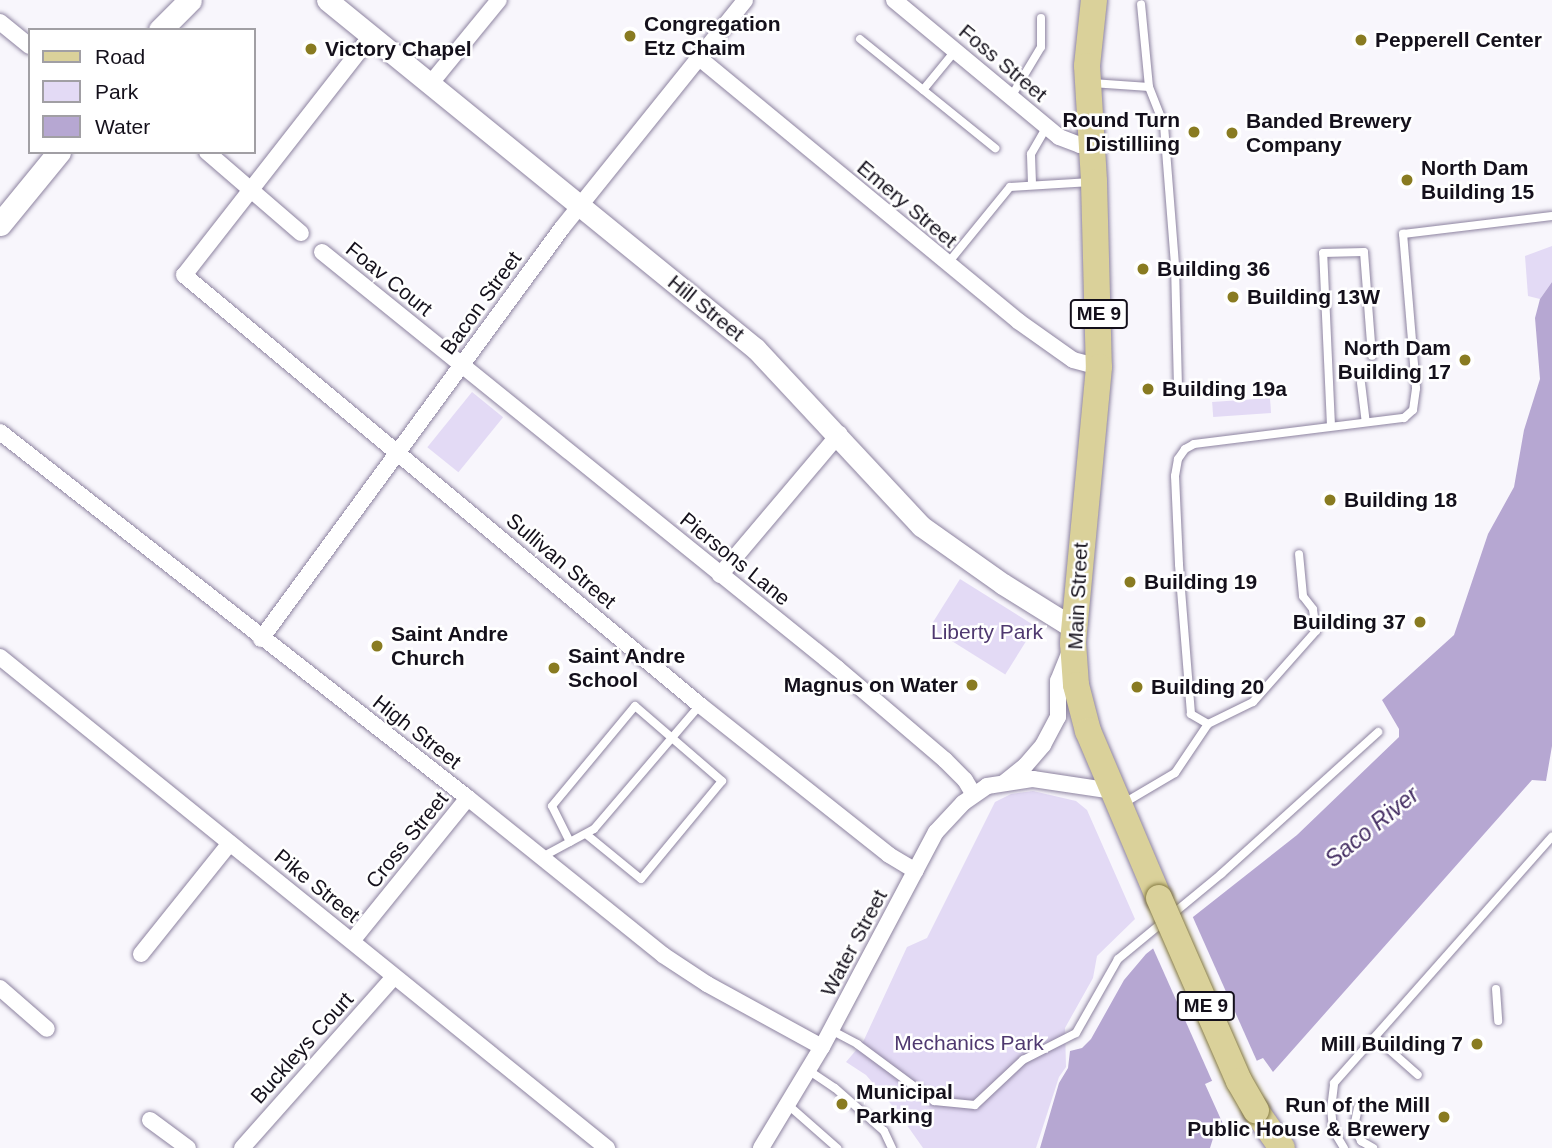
<!DOCTYPE html>
<style>
body{margin:0}
#map{position:relative;width:1552px;height:1148px;overflow:hidden;background:#f8f6fc;font-family:Arial,sans-serif}
div>[style]{position:absolute}
[style*='--x']{left:calc(var(--x)*1px);top:calc(var(--y)*1px);width:calc(var(--w)*1px);rotate:calc(var(--a)*1deg)}
.green>*{inset:0;background:#e3daf5;transform-origin:0 0}
.water>*{inset:0;background:#b6a7d2}
.pier>*{inset:0;background:#f8f6fc;transform-origin:0 0}
.roads{filter:drop-shadow(0 0 2px #8d83a0) drop-shadow(0 0 2px #8d83a0)}
.service>*{height:8px;margin:-4px;padding:0 4px;transform-origin:4px;border-radius:4px;background:#fff}
.minor>*{height:16px;margin:-8px;padding:0 8px;transform-origin:8px;border-radius:8px;background:#fff}
.tertiary>*{height:21px;margin:-10.5px;padding:0 10.5px;transform-origin:10.5px;border-radius:10.5px;background:#fff}
.secondary>*{height:23px;margin:-11.5px;padding:0 11.5px;transform-origin:11.5px;border-radius:11.5px;background:#fff}
.primary>*{height:26px;margin:-13px;padding:0 13px;transform-origin:13px;border-radius:13px;background:#dad19a}
.bridges{filter:drop-shadow(0 0 2px #857a41) drop-shadow(0 0 2px #857a41)}
.primary-bridge>*{height:26px;margin:-13px;padding:0 13px;transform-origin:13px;border-radius:13px;background:#dad19a}
.dots>*{width:19px;height:19px;translate:-50% -50%;box-sizing:border-box;border:4px solid #fff;border-radius:50%}
span{translate:-50% -50%;white-space:nowrap;text-align:center;line-height:1.15;-webkit-text-stroke:5px #fff;paint-order:stroke}
.shield-label span{padding:2px 5px;background:#fff;border:2px solid;border-radius:5px;-webkit-text-stroke-width:0}
.shield-label{font-size:19px;color:#14101b;font-weight:700}
.poi-label{font-size:21px;color:#14101b;font-weight:700}
.left{translate:0 -50%;text-align:left}
.right{translate:-100% -50%;text-align:right}
.street-label{font-size:21px;color:#14101b}
.park-label{font-size:21px;color:#4f3970}
.water-label{font-size:23px;color:#432c62;font-style:italic}
.legend{position:absolute;left:28px;top:28px;width:228px;height:126px;box-sizing:border-box;background:#fff;border:2px solid #a19fa4;margin:0;padding:9px 12px;list-style:none;font-size:21px;color:#14101b}
.legend li{display:flex;align-items:center;gap:14px;height:35px}
.legend b{width:35px;border:2px solid #a19fa4}
</style>
<div id="map">
<div class="green">
<i style="clip-path:polygon(1552px 246px,1552px 282px,1540px 299px,1528px 296px,1525px 256px)"></i>
<i style="left:472px;top:392px;width:40px;height:71px;rotate:39deg"></i>
<i style="left:1270px;top:398px;width:15px;height:58px;rotate:86deg"></i>
<i style="left:960px;top:579px;width:89px;height:57px;rotate:32deg"></i>
<i style="clip-path:polygon(1033px 791px,1076px 801px,1087px 810px,1135px 919px,1097px 956px,1093px 978px,1065px 1028px,1066px 1067px,1059px 1077px,1036px 1148px,923px 1148px,897px 1111px,866px 1075px,846px 1062px,863px 1042px,907px 947px,927px 938px,995px 802px,1011px 794px)"></i>
</div>
<div class="water">
<i style="clip-path:polygon(1552px 282px,1552px 746px,1546px 781px,1532px 780px,1273px 1072px,1263px 1058px,1205px 1084px,1223px 1124px,1215px 1132px,1210px 1148px,1040px 1148px,1059px 1083px,1068px 1068px,1070px 1051px,1082px 1048px,1091px 1039px,1124px 980px,1146px 954px,1297px 835px,1399px 737px,1399px 729px,1382px 700px,1454px 635px,1488px 534px,1514px 487px,1524px 430px,1540px 379px,1535px 318px,1540px 299px)"></i>
</div>
<div class="pier">
<i style="left:1191px;top:913px;width:165px;height:49px;rotate:66deg"></i>
</div>
<div class="roads">
<div class="service">
<i style="--x:860;--y:39;--w:174;--a:38.9"></i>
<i style="--x:1092;--y:83;--w:57;--a:4"></i>
<i style="--x:1149;--y:87;--w:83;--a:-95.5"></i>
<i style="--x:1149;--y:87;--w:41;--a:68.5"></i>
<i style="--x:1164;--y:125;--w:140;--a:85.5"></i>
<i style="--x:1175;--y:265;--w:123;--a:88.6"></i>
<i style="--x:923;--y:90;--w:50;--a:-50.6"></i>
<i style="--x:1011;--y:97;--w:58;--a:-59"></i>
<i style="--x:1041;--y:47;--w:29;--a:-90"></i>
<i style="--x:1032;--y:184;--w:30;--a:-92"></i>
<i style="--x:1031;--y:154;--w:32;--a:-60"></i>
<i style="--x:948;--y:263;--w:98;--a:-50.8"></i>
<i style="--x:1010;--y:187;--w:81;--a:-3.5"></i>
<i style="--x:1361;--y:383;--w:39;--a:83"></i>
<i style="--x:1331;--y:426;--w:173;--a:-92.6"></i>
<i style="--x:1323;--y:253;--w:41;--a:-1.4"></i>
<i style="--x:1364;--y:252;--w:104;--a:85.6"></i>
<i style="--x:1208;--y:724;--w:20;--a:-150"></i>
<i style="--x:1191;--y:714;--w:150;--a:-94.6"></i>
<i style="--x:1179;--y:564;--w:88;--a:-92.6"></i>
<i style="--x:1175;--y:476;--w:17;--a:-80"></i>
<i style="--x:1178;--y:459;--w:12;--a:-55"></i>
<i style="--x:1185;--y:449;--w:10;--a:-29"></i>
<i style="--x:1194;--y:444;--w:212;--a:-7.1"></i>
<i style="--x:1404;--y:418;--w:12;--a:-42"></i>
<i style="--x:1413;--y:410;--w:22;--a:-82"></i>
<i style="--x:1416;--y:388;--w:155;--a:-94.8"></i>
<i style="--x:1403;--y:234;--w:150;--a:-6.9"></i>
<i style="--x:1124;--y:803;--w:59;--a:-30.5"></i>
<i style="--x:1175;--y:773;--w:59;--a:-56"></i>
<i style="--x:1208;--y:724;--w:50;--a:-26.1"></i>
<i style="--x:1253;--y:702;--w:95;--a:-48.4"></i>
<i style="--x:1316;--y:631;--w:22;--a:-98"></i>
<i style="--x:1313;--y:609;--w:16;--a:-128"></i>
<i style="--x:1303;--y:596;--w:42;--a:-95.4"></i>
<i style="--x:570;--y:842;--w:40;--a:-116.6"></i>
<i style="--x:552;--y:806;--w:130;--a:-50.3"></i>
<i style="--x:635;--y:706;--w:115;--a:40.8"></i>
<i style="--x:722;--y:781;--w:127;--a:129.6"></i>
<i style="--x:641;--y:879;--w:71;--a:-140.7"></i>
<i style="--x:542;--y:857;--w:59;--a:-28.3"></i>
<i style="--x:594;--y:829;--w:163;--a:-49.5"></i>
<i style="--x:1496;--y:989;--w:32;--a:86"></i>
<i style="--x:831;--y:1030;--w:30;--a:28"></i>
<i style="--x:857;--y:1044;--w:96;--a:36.5"></i>
<i style="--x:934;--y:1101;--w:41;--a:5.6"></i>
<i style="--x:975;--y:1105;--w:66;--a:-43.2"></i>
<i style="--x:1023;--y:1060;--w:59;--a:-27"></i>
<i style="--x:1076;--y:1033;--w:85;--a:-60.4"></i>
<i style="--x:1118;--y:959;--w:134;--a:-39.5"></i>
<i style="--x:1221;--y:874;--w:212;--a:-42.1"></i>
<i style="--x:1375;--y:1037;--w:57;--a:41.5"></i>
<i style="--x:808;--y:1070;--w:32;--a:34"></i>
<i style="--x:835;--y:1088;--w:65;--a:41.3"></i>
<i style="--x:884;--y:1131;--w:19;--a:65"></i>
<i style="--x:787;--y:1104;--w:67;--a:41.3"></i>
<i style="--x:1358;--y:1108;--w:19;--a:102"></i>
<i style="--x:1354;--y:1127;--w:16;--a:63"></i>
<i style="--x:1361;--y:1141;--w:14;--a:30"></i>
<i style="--x:1344;--y:1148;--w:21;--a:-121"></i>
<i style="--x:1333;--y:1130;--w:21;--a:-95"></i>
<i style="--x:1331;--y:1109;--w:26;--a:-83"></i>
<i style="--x:1334;--y:1083;--w:329;--a:-48.5"></i>
</div>
<div class="minor">
<i style="--x:894;--y:0;--w:214;--a:39.7"></i>
<i style="--x:1059;--y:137;--w:22;--a:21"></i>
<i style="--x:1080;--y:145;--w:11;--a:0"></i>
<i style="--x:0;--y:22;--w:38;--a:39"></i>
<i style="--x:371;--y:36;--w:303;--a:128"></i>
<i style="--x:184;--y:275;--w:672;--a:39.81"></i>
<i style="--x:700;--y:705;--w:241;--a:38.4"></i>
<i style="--x:889;--y:855;--w:31;--a:31"></i>
<i style="--x:698;--y:57;--w:415;--a:39.5"></i>
<i style="--x:1018;--y:321;--w:67;--a:35.3"></i>
<i style="--x:1073;--y:360;--w:27;--a:15"></i>
<i style="--x:431;--y:83;--w:107;--a:-50.7"></i>
<i style="--x:207;--y:152;--w:124;--a:40.8"></i>
<i style="--x:322;--y:252;--w:662;--a:38.93"></i>
<i style="--x:837;--y:668;--w:142;--a:40.4"></i>
<i style="--x:945;--y:760;--w:28;--a:45"></i>
<i style="--x:965;--y:780;--w:17;--a:59"></i>
<i style="--x:0;--y:432;--w:594;--a:38.03"></i>
<i style="--x:468;--y:798;--w:250;--a:38.8"></i>
<i style="--x:663;--y:955;--w:53;--a:33.4"></i>
<i style="--x:707;--y:984;--w:131;--a:28.7"></i>
<i style="--x:720;--y:575;--w:185;--a:-49.8"></i>
<i style="--x:261;--y:639;--w:509;--a:-53.78"></i>
<i style="--x:562;--y:228;--w:292;--a:-51.2"></i>
<i style="--x:0;--y:657;--w:781;--a:38.97"></i>
<i style="--x:1005;--y:782;--w:26;--a:-39"></i>
<i style="--x:1025;--y:766;--w:28;--a:-49"></i>
<i style="--x:1043;--y:745;--w:32;--a:-62"></i>
<i style="--x:1058;--y:717;--w:36;--a:-90"></i>
<i style="--x:1058;--y:681;--w:31;--a:-68"></i>
<i style="--x:352;--y:941;--w:184;--a:-51"></i>
<i style="--x:141;--y:954;--w:142;--a:-51.3"></i>
<i style="--x:0;--y:988;--w:62;--a:41.1"></i>
<i style="--x:150;--y:1120;--w:47;--a:36.4"></i>
<i style="--x:242;--y:1148;--w:229;--a:-48.4"></i>
<i style="--x:761;--y:1148;--w:118;--a:-58.9"></i>
<i style="--x:822;--y:1047;--w:243;--a:-62.1"></i>
<i style="--x:936;--y:832;--w:40;--a:-47"></i>
<i style="--x:963;--y:803;--w:29;--a:-35"></i>
<i style="--x:987;--y:786;--w:47;--a:-8.7"></i>
<i style="--x:1033;--y:779;--w:80;--a:8.6"></i>
</div>
<div class="tertiary">
<i style="--x:327;--y:0;--w:553;--a:39.13"></i>
<i style="--x:756;--y:349;--w:242;--a:47"></i>
<i style="--x:921;--y:526;--w:100;--a:35.3"></i>
<i style="--x:1003;--y:584;--w:81;--a:31.9"></i>
</div>
<div class="secondary">
<i style="--x:160;--y:30;--w:42;--a:-45"></i>
<i style="--x:0;--y:224;--w:93;--a:-50.7"></i>
</div>
<div class="primary">
<i style="--x:1094;--y:0;--w:66;--a:96.1"></i>
<i style="--x:1087;--y:66;--w:116;--a:86.5"></i>
<i style="--x:1094;--y:182;--w:185;--a:88.5"></i>
<i style="--x:1099;--y:367;--w:277;--a:95.4"></i>
<i style="--x:1073;--y:643;--w:42;--a:85.9"></i>
<i style="--x:1076;--y:685;--w:48;--a:75.4"></i>
<i style="--x:1088;--y:731;--w:181;--a:67"></i>
<i style="--x:1256;--y:1111;--w:45;--a:54.9"></i>
</div>
</div>
<div class="bridges">
<div class="primary-bridge">
<i style="--x:1159;--y:898;--w:200;--a:66.4"></i>
<i style="--x:1239;--y:1081;--w:34;--a:60"></i>
</div>
</div>
<div class="dots">
<i style="left:630px;top:36px;background:#897b21"></i>
<i style="left:1361px;top:40px;background:#897b21"></i>
<i style="left:311px;top:49px;background:#897b21"></i>
<i style="left:1194px;top:132px;background:#897b21"></i>
<i style="left:1232px;top:133px;background:#897b21"></i>
<i style="left:1407px;top:180px;background:#897b21"></i>
<i style="left:1143px;top:269px;background:#897b21"></i>
<i style="left:1233px;top:297px;background:#897b21"></i>
<i style="left:1465px;top:360px;background:#897b21"></i>
<i style="left:1148px;top:389px;background:#897b21"></i>
<i style="left:1330px;top:500px;background:#897b21"></i>
<i style="left:1130px;top:582px;background:#897b21"></i>
<i style="left:1420px;top:622px;background:#897b21"></i>
<i style="left:377px;top:646px;background:#897b21"></i>
<i style="left:554px;top:668px;background:#897b21"></i>
<i style="left:972px;top:685px;background:#897b21"></i>
<i style="left:1137px;top:687px;background:#897b21"></i>
<i style="left:1477px;top:1044px;background:#897b21"></i>
<i style="left:842px;top:1104px;background:#897b21"></i>
<i style="left:1444px;top:1117px;background:#897b21"></i>
</div>
<div class="shield-label">
<span style="left:1099px;top:314px">ME 9</span>
<span style="left:1206px;top:1006px">ME 9</span>
</div>
<div class="poi-label">
<span class="left" style="left:644px;top:36px">Congregation<br>Etz Chaim</span>
<span class="left" style="left:1375px;top:40px">Pepperell Center</span>
<span class="left" style="left:325px;top:49px">Victory Chapel</span>
<span class="right" style="left:1180px;top:132px">Round Turn<br>Distilliing</span>
<span class="left" style="left:1246px;top:133px">Banded Brewery<br>Company</span>
<span class="left" style="left:1421px;top:180px">North Dam<br>Building 15</span>
<span class="left" style="left:1157px;top:269px">Building 36</span>
<span class="left" style="left:1247px;top:297px">Building 13W</span>
<span class="right" style="left:1451px;top:360px">North Dam<br>Building 17</span>
<span class="left" style="left:1162px;top:389px">Building 19a</span>
<span class="left" style="left:1344px;top:500px">Building 18</span>
<span class="left" style="left:1144px;top:582px">Building 19</span>
<span class="right" style="left:1406px;top:622px">Building 37</span>
<span class="left" style="left:391px;top:646px">Saint Andre<br>Church</span>
<span class="left" style="left:568px;top:668px">Saint Andre<br>School</span>
<span class="right" style="left:958px;top:685px">Magnus on Water</span>
<span class="left" style="left:1151px;top:687px">Building 20</span>
<span class="right" style="left:1463px;top:1044px">Mill Building 7</span>
<span class="left" style="left:856px;top:1104px">Municipal<br>Parking</span>
<span class="right" style="left:1430px;top:1117px">Run of the Mill<br>Public House &amp; Brewery</span>
</div>
<div class="street-label">
<span style="left:1003px;top:63px;rotate:40deg">Foss Street</span>
<span style="left:907px;top:204px;rotate:40deg">Emery Street</span>
<span style="left:389px;top:279px;rotate:39deg">Foav Court</span>
<span style="left:481px;top:303px;rotate:-54deg">Bacon Street</span>
<span style="left:706px;top:308px;rotate:39deg">Hill Street</span>
<span style="left:735px;top:559px;rotate:39deg">Piersons Lane</span>
<span style="left:561px;top:561px;rotate:40deg">Sullivan Street</span>
<span style="left:1078px;top:596px;rotate:-87deg">Main Street</span>
<span style="left:417px;top:732px;rotate:38deg">High Street</span>
<span style="left:407px;top:840px;rotate:-51deg">Cross Street</span>
<span style="left:317px;top:886px;rotate:39deg">Pike Street</span>
<span style="left:854px;top:943px;rotate:-62deg">Water Street</span>
<span style="left:302px;top:1048px;rotate:-48deg">Buckleys Court</span>
</div>
<div class="park-label">
<span style="left:987px;top:632px">Liberty Park</span>
<span style="left:969px;top:1043px">Mechanics Park</span>
</div>
<div class="water-label">
<span style="left:1372px;top:827px;rotate:-39deg">Saco River</span>
</div>
<ul class="legend">
<li><b style="height:9px;background:#dad19a"></b>Road</li>
<li><b style="height:19px;background:#e3daf5"></b>Park</li>
<li><b style="height:19px;background:#b6a7d2"></b>Water</li>
</ul>
</div>
